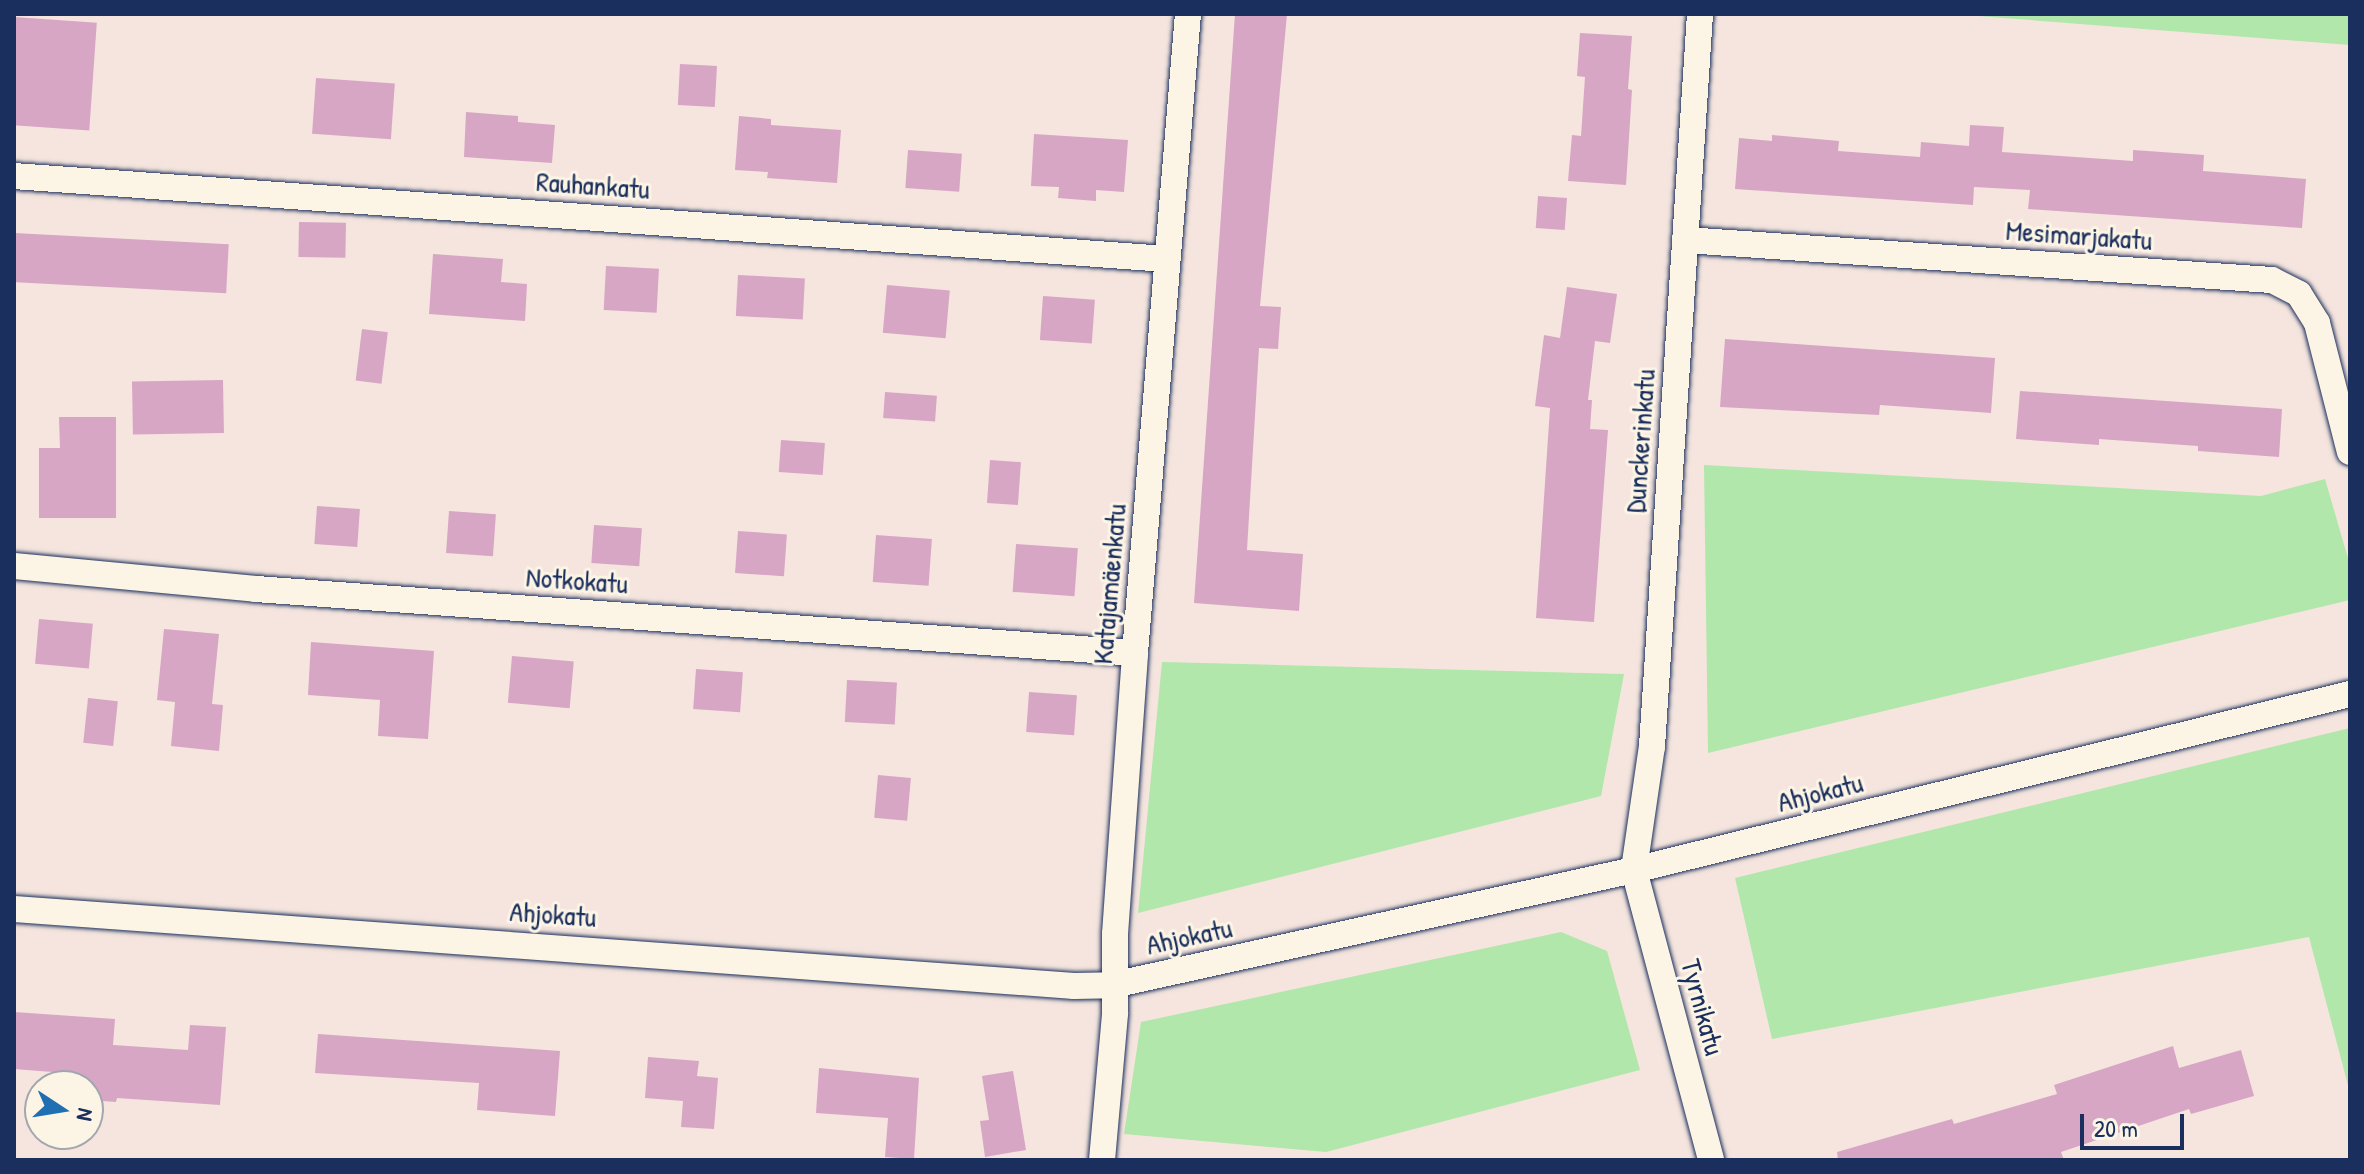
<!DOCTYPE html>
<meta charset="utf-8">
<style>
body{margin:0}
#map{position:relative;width:2364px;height:1174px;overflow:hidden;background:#f5e5de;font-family:"Patrick Hand",sans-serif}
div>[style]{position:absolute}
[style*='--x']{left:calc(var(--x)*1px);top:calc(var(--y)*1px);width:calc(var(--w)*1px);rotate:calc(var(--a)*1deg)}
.green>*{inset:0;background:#b1e7aa}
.building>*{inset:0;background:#d7a6c4;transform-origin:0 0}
.roads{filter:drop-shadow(0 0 2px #1b2f5e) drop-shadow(0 0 2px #1b2f5e)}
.minor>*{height:26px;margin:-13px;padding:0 13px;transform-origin:13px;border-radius:13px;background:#fcf5e5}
span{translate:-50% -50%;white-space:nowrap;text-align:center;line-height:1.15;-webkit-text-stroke:6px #fcf5e5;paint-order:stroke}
.street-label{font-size:28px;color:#1b2f5e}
.frame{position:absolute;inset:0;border:16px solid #1b2f5e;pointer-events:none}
.north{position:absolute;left:24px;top:1070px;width:80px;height:80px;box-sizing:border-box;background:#fcf5e5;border:2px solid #a2a6af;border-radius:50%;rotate:102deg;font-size:22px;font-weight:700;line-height:32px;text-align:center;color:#1b2f5e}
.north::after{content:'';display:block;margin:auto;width:28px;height:36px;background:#1f6fb2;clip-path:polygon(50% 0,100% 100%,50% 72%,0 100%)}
.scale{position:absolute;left:2080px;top:1114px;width:104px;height:36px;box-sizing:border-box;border:4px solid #1b2f5e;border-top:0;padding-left:10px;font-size:24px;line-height:28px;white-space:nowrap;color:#1b2f5e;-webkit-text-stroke:6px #fcf5e5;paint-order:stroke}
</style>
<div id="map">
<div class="green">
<i style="clip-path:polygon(1953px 14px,2350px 14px,2350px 45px)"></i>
<i style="clip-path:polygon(1704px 465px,2261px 496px,2325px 479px,2350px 565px,2350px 600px,1708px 753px)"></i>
<i style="clip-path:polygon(1162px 662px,1624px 674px,1601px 796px,1138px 913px)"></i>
<i style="clip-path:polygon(2350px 728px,2350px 1093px,2309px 937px,1772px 1039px,1735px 878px)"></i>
<i style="clip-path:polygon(1561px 932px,1607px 951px,1640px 1070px,1326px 1152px,1124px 1134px,1141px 1022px)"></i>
</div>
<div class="building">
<i style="clip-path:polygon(1235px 14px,1287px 14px,1260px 306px,1281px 307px,1278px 349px,1259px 348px,1247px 550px,1303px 554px,1299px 611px,1194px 603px)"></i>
<i style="left:14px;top:17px;width:83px;height:108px;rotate:4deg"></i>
<i style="clip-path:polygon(1580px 33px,1632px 36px,1628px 89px,1632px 90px,1626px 185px,1568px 181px,1572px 135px,1581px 136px,1585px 77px,1577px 76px)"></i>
<i style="left:680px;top:64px;width:37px;height:41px;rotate:3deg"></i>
<i style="left:316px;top:78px;width:79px;height:56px;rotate:4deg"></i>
<i style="clip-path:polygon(466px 112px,518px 116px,518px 122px,555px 125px,552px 163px,464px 157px)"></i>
<i style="clip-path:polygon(739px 116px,771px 119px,771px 125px,841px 130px,837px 183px,767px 178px,768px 172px,735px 170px)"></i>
<i style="clip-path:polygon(1970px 125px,2004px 127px,2002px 152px,2133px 161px,2133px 150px,2204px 155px,2203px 171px,2306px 179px,2302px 228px,2028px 209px,2030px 190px,1974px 187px,1973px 205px,1735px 189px,1739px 138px,1772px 141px,1772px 135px,1839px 141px,1838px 151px,1920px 157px,1921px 142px,1969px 146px)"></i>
<i style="clip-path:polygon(1034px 134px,1128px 140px,1124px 192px,1096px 190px,1096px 201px,1058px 198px,1059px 187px,1031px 186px)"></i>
<i style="left:908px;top:150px;width:54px;height:38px;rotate:4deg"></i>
<i style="left:1538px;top:196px;width:29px;height:32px;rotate:4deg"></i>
<i style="left:299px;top:222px;width:47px;height:35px;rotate:1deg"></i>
<i style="left:14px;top:233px;width:215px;height:49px;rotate:3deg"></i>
<i style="clip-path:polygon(433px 254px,503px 259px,501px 282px,527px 284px,525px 321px,429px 314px)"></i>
<i style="left:606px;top:266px;width:53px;height:44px;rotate:3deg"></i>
<i style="left:738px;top:275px;width:67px;height:41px;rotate:3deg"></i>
<i style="left:887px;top:285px;width:63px;height:48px;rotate:5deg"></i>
<i style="clip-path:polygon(1567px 287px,1617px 294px,1610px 343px,1595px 341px,1588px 400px,1592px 400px,1590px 429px,1608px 430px,1594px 622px,1536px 618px,1550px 408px,1535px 406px,1544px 335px,1560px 338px)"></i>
<i style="left:1043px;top:296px;width:52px;height:44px;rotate:4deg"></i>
<i style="left:362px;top:329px;width:26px;height:52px;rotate:7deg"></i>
<i style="clip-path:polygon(1725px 339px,1995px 358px,1991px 413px,1880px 405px,1879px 415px,1720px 407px)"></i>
<i style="left:223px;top:380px;width:53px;height:91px;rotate:89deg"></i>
<i style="clip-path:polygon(2020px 391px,2282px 409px,2279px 457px,2198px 451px,2198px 446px,2099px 439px,2099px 445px,2016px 439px)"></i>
<i style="left:885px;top:392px;width:52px;height:26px;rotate:4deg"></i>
<i style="clip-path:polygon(59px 417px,116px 417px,116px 518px,39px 518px,39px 448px,60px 448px)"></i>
<i style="left:781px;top:440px;width:44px;height:32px;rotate:4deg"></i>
<i style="left:990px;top:460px;width:31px;height:43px;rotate:4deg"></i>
<i style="left:317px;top:506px;width:43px;height:38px;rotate:4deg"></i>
<i style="left:449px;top:511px;width:47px;height:42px;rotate:4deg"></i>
<i style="left:594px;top:525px;width:48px;height:38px;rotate:4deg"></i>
<i style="left:738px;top:531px;width:49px;height:42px;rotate:4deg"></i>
<i style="left:876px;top:535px;width:56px;height:47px;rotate:4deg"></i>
<i style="left:1016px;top:544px;width:62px;height:48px;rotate:4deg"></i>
<i style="left:39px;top:619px;width:54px;height:45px;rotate:5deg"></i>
<i style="clip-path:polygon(164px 629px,219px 634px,212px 704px,223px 705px,219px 751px,171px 746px,175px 702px,157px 700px)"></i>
<i style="clip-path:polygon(311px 642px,434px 651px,428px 739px,378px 736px,380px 700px,308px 695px)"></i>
<i style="left:512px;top:656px;width:62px;height:47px;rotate:5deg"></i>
<i style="left:696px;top:669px;width:47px;height:40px;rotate:4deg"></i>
<i style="left:847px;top:680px;width:50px;height:42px;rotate:3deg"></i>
<i style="left:1029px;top:692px;width:48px;height:40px;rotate:4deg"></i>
<i style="left:88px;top:698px;width:30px;height:45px;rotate:6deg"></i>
<i style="left:878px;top:775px;width:33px;height:43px;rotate:5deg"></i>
<i style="clip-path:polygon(14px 1012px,115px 1019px,113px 1045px,188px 1050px,190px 1025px,226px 1027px,220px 1105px,117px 1098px,116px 1102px,88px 1100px,88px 1086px,74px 1086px,74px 1079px,65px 1078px,65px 1073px,14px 1069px)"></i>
<i style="clip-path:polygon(318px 1034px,560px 1051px,555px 1116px,477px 1110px,479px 1083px,315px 1073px)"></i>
<i style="clip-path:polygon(2173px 1046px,2179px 1068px,2241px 1050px,2254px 1096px,2191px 1114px,2189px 1109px,2061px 1152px,2064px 1160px,1838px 1160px,1837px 1152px,1952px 1119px,1954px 1124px,2057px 1094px,2054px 1085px)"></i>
<i style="clip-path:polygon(648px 1057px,699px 1061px,697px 1076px,718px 1078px,714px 1129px,681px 1127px,683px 1101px,645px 1098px)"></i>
<i style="clip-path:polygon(819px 1068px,919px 1078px,914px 1159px,885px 1157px,888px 1118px,816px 1113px)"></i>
<i style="clip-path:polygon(1013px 1071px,1026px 1150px,985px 1157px,980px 1121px,989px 1120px,982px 1076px)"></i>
</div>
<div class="roads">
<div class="minor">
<i style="--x:1700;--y:14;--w:734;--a:93.75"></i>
<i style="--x:1652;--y:746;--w:125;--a:98.3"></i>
<i style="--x:1634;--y:870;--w:300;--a:75.1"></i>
<i style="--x:14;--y:176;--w:1156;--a:4.12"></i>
<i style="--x:1685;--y:240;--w:588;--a:3.9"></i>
<i style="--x:2272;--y:280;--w:30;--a:27"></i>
<i style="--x:2299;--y:294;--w:34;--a:58"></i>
<i style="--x:2317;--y:323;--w:133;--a:75.7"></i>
<i style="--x:14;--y:566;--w:243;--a:5.4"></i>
<i style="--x:256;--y:589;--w:881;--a:4.16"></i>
<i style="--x:14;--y:909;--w:1063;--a:4.15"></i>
<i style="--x:1074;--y:986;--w:39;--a:-1"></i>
<i style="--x:1113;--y:985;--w:534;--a:-12.45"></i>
<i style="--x:1634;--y:870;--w:737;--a:-13.81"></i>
<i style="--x:1102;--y:1160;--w:148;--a:-84.9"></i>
<i style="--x:1115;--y:1013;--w:79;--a:-90"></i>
<i style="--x:1115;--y:934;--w:282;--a:-85.9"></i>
<i style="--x:1135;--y:653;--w:641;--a:-85.26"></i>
</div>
</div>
<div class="street-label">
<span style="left:593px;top:185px;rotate:4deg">Rauhankatu</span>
<span style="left:2079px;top:235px;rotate:4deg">Mesimarjakatu</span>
<span style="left:1640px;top:441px;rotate:-86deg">Dunckerinkatu</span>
<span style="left:577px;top:580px;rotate:4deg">Notkokatu</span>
<span style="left:1109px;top:584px;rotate:-85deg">Katajamäenkatu</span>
<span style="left:1820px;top:792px;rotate:-14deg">Ahjokatu</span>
<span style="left:553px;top:914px;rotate:4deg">Ahjokatu</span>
<span style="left:1189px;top:936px;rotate:-12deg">Ahjokatu</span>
<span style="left:1703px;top:1007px;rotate:75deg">Tyrnikatu</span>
</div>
<div class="frame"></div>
<div class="north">N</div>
<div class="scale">20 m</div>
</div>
